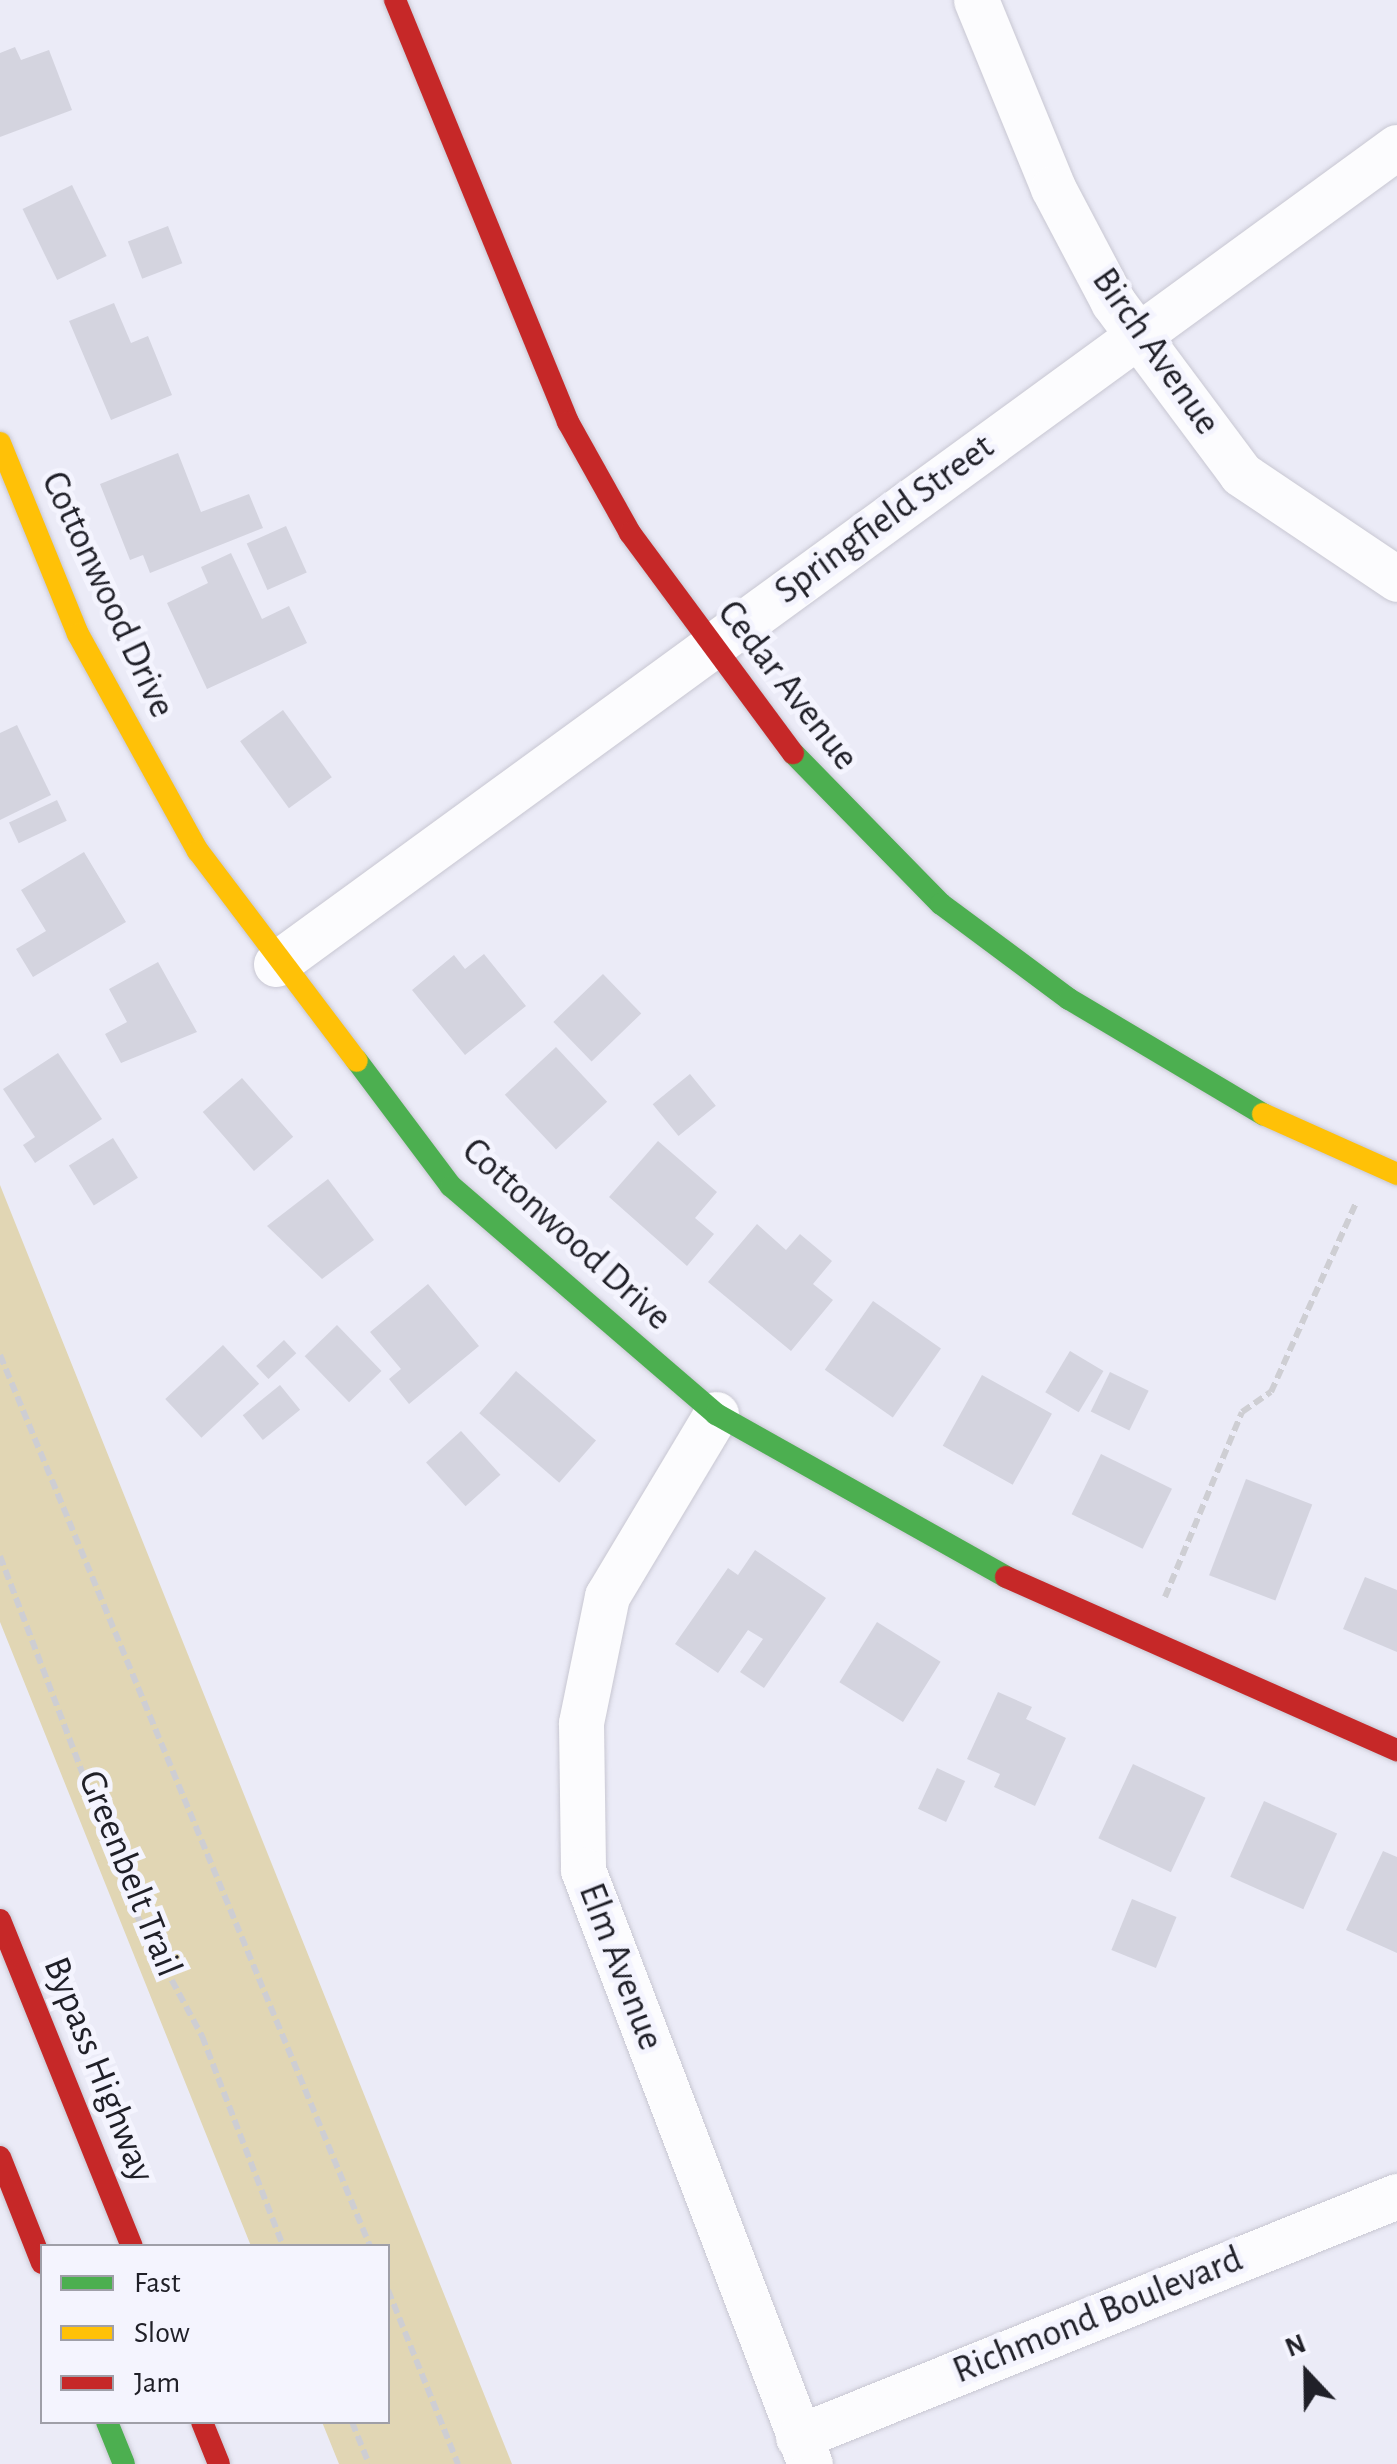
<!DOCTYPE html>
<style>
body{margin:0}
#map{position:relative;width:1397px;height:2464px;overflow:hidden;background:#ebebf7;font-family:"Alegreya Sans",sans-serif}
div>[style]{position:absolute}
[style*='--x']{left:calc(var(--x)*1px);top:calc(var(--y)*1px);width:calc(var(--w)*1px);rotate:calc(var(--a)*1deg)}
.green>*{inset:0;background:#e1d6b4}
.building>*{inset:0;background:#d4d4df;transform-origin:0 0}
.path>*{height:6px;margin-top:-3px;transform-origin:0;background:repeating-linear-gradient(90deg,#ceced3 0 10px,transparent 0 15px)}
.roads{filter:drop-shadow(0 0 2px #c8c7d2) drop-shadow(0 0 2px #c8c7d2)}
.street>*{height:45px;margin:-22.5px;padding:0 22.5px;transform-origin:22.5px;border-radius:22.5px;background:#fcfcfe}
.fast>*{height:22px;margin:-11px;padding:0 11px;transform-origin:11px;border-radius:11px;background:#4caf50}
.slow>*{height:22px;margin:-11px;padding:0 11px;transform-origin:11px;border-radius:11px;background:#ffc107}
.jam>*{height:22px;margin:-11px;padding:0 11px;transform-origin:11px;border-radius:11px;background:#c62828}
span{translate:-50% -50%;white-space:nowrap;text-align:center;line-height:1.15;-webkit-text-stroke:10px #f4f4fe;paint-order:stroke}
.street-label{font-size:38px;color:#202028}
.legend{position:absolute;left:40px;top:2244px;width:350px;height:180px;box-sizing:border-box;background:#f4f4fe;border:2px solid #9f9fa8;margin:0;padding:12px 18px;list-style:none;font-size:30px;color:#202028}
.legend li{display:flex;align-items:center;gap:20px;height:50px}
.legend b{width:50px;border:2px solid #9f9fa8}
.north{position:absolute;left:1257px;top:2324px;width:100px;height:100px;-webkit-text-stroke:8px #f4f4fe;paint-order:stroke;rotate:338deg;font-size:28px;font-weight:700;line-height:40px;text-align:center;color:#202028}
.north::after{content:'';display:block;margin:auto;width:35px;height:45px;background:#202028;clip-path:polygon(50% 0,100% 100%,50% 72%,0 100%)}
</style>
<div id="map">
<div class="green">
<i style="clip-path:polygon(0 1185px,512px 2464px,339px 2464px,322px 2422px,388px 2422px,388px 2246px,251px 2246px,0 1622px)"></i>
</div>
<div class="building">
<i style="clip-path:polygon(15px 47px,21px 60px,49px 50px,72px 110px,0 137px,0 53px)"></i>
<i style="left:72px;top:185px;width:79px;height:55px;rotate:64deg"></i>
<i style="left:168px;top:226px;width:40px;height:43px;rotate:69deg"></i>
<i style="clip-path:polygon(114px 303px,131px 343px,148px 336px,172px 395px,111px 420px,69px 321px)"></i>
<i style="clip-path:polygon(178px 453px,201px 512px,249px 494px,263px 528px,150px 573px,143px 555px,130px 560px,100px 484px)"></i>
<i style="left:286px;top:526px;width:51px;height:43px;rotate:66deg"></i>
<i style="clip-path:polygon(231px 553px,262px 619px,289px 606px,307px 643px,207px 689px,167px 603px,208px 583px,201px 567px)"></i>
<i style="left:283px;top:710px;width:83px;height:53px;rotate:54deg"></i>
<i style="clip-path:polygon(17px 725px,51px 795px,0 820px,0 733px)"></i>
<i style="left:57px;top:800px;width:23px;height:53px;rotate:65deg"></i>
<i style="clip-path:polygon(84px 852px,126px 922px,33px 977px,16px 949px,46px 931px,21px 890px)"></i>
<i style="clip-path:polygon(484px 954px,526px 1006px,465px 1055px,412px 990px,454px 955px,465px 969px)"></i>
<i style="clip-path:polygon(158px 962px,197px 1032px,121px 1063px,105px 1034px,127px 1022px,109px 989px)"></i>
<i style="left:603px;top:974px;width:55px;height:69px;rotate:46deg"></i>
<i style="left:556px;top:1047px;width:75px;height:70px;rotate:47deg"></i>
<i style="clip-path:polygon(58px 1053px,102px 1119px,35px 1163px,23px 1145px,35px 1137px,3px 1089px)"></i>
<i style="left:690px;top:1074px;width:41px;height:48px;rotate:51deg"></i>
<i style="left:242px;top:1078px;width:78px;height:52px;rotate:49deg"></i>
<i style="left:113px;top:1138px;width:47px;height:52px;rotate:58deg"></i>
<i style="clip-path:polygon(658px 1141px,717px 1192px,695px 1218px,714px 1234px,687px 1266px,609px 1197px)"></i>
<i style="clip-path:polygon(328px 1179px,374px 1240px,322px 1279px,267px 1226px)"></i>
<i style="clip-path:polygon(757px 1224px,786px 1250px,800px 1234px,832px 1261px,813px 1284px,833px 1300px,791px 1351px,708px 1282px)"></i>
<i style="clip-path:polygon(428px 1284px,479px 1346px,409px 1404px,389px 1379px,401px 1369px,370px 1332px)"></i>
<i style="left:873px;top:1301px;width:83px;height:84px;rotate:35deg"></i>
<i style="left:337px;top:1325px;width:64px;height:45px;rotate:46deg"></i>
<i style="left:284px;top:1340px;width:18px;height:38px;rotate:47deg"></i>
<i style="left:223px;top:1345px;width:53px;height:79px;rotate:47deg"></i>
<i style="left:1070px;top:1351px;width:39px;height:48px;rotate:31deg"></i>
<i style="left:516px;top:1371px;width:106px;height:56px;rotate:41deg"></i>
<i style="left:1110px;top:1372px;width:43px;height:44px;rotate:26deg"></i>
<i style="left:982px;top:1375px;width:80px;height:81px;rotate:29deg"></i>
<i style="left:280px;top:1385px;width:32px;height:48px;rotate:51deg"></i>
<i style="left:461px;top:1431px;width:59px;height:47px;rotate:48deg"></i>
<i style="left:1101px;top:1454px;width:79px;height:67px;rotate:26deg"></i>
<i style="left:1246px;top:1479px;width:71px;height:103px;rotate:21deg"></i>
<i style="clip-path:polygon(755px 1550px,826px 1598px,764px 1688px,740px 1672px,763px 1639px,748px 1630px,718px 1673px,675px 1644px,728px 1568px,738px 1575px)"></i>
<i style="clip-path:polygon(1365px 1577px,1397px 1590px,1397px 1652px,1343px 1629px)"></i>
<i style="left:877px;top:1622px;width:75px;height:71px;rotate:32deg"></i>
<i style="clip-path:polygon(998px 1692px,1032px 1707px,1026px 1719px,1066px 1738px,1035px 1806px,994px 1787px,1000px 1774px,967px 1759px)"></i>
<i style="left:1133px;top:1764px;width:80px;height:82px;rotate:25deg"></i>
<i style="left:937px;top:1768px;width:31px;height:45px;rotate:25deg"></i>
<i style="left:1264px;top:1801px;width:80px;height:83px;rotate:24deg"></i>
<i style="clip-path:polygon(1383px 1851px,1397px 1857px,1397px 1953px,1346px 1930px)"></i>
<i style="left:1132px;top:1899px;width:48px;height:55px;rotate:22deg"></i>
</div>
<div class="path">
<i style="--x:0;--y:1355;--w:965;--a:67.45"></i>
<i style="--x:0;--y:1556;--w:383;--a:69.2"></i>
<i style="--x:136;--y:1914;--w:139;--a:61.6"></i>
<i style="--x:202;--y:2036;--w:225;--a:68.9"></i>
<i style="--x:1165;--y:1597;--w:200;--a:-67.4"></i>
<i style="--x:1242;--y:1412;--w:35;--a:-35"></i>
<i style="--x:1271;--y:1392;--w:207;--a:-65.8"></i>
<i style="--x:388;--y:2290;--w:188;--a:68.1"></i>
<i style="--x:352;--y:2422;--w:45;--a:68"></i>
</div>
<div class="roads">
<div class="street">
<i style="--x:976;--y:0;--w:203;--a:67.7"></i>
<i style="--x:1053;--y:188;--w:129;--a:62.2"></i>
<i style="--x:1113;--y:302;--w:214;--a:53.3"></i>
<i style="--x:1241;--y:474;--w:188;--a:33.9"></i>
<i style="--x:276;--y:964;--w:1387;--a:-36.09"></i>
<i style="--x:716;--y:1414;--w:212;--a:120.9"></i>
<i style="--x:607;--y:1596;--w:130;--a:101.6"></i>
<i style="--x:581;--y:1723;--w:147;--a:89.2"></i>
<i style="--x:583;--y:1870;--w:636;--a:69.09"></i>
<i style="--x:798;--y:2437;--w:646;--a:-21.92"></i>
</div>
<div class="fast">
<i style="--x:793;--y:753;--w:211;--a:45.6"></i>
<i style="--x:941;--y:904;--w:159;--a:36.6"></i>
<i style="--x:1069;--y:999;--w:226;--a:30.7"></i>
<i style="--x:357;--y:1061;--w:156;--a:53.1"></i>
<i style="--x:451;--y:1186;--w:350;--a:40.7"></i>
<i style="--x:716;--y:1414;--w:333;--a:29.3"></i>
<i style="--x:107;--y:2422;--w:45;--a:68"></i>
</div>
<div class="slow">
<i style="--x:0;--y:443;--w:206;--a:67.8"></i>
<i style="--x:78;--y:634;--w:248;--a:61.1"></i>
<i style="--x:198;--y:851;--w:263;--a:52.9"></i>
<i style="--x:1263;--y:1114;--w:147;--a:24.1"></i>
</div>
<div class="jam">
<i style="--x:395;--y:0;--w:456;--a:67.7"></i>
<i style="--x:568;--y:422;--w:127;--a:60.8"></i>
<i style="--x:630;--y:533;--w:274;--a:53.5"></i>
<i style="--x:1006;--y:1577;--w:428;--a:23.9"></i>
<i style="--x:0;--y:1920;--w:352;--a:68"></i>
<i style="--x:0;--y:2157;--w:114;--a:68.4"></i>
<i style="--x:202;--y:2422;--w:45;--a:68"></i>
</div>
</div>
<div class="street-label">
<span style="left:1155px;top:352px;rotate:55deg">Birch Avenue</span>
<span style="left:885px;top:520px;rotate:-36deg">Springfield Street</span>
<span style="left:107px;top:595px;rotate:65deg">Cottonwood Drive</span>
<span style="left:787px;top:686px;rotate:52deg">Cedar Avenue</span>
<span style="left:566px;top:1235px;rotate:42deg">Cottonwood Drive</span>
<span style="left:129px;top:1874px;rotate:68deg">Greenbelt Trail</span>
<span style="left:620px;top:1967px;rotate:69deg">Elm Avenue</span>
<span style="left:98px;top:2070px;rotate:68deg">Bypass Highway</span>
<span style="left:1098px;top:2316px;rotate:-22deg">Richmond Boulevard</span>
</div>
<ul class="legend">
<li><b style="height:12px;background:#4caf50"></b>Fast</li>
<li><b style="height:12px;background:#ffc107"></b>Slow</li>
<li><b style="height:12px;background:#c62828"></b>Jam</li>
</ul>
<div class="north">N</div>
</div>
